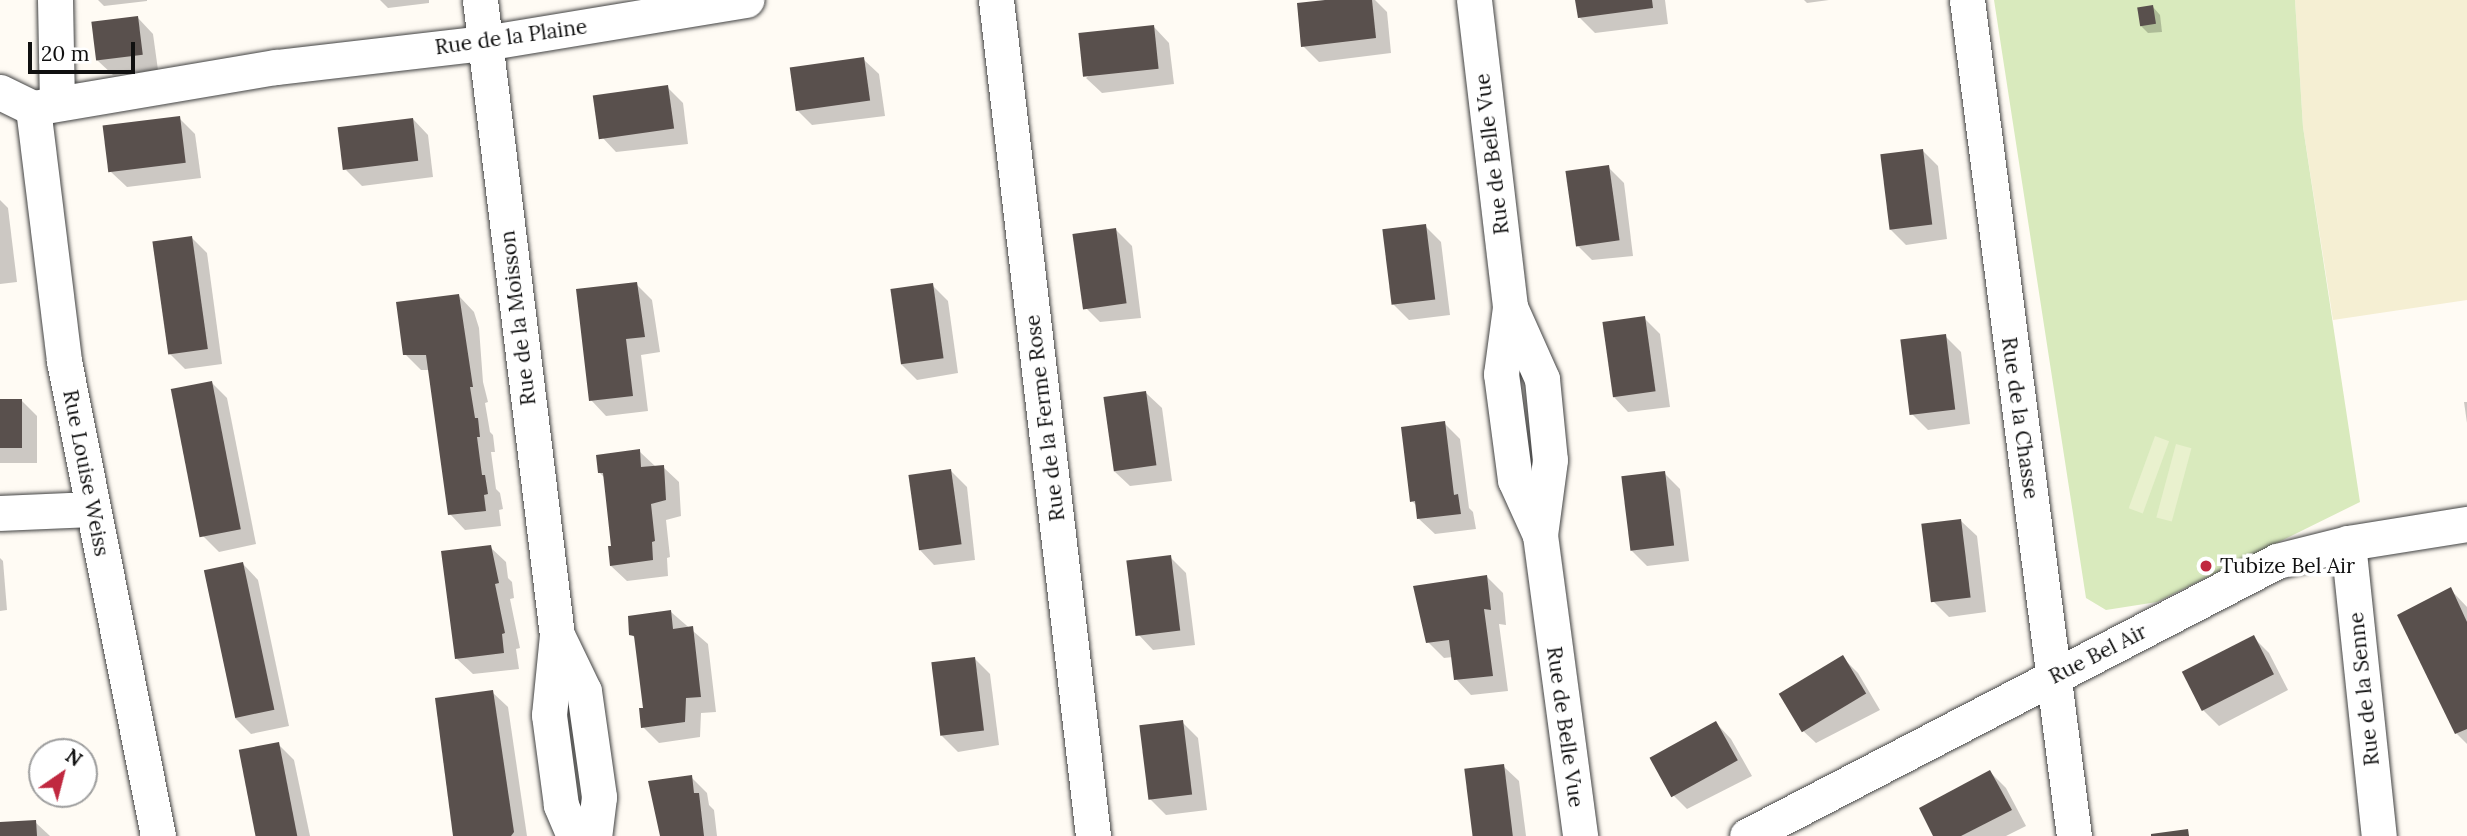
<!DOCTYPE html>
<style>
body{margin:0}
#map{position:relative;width:2467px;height:836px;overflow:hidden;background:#fffbf4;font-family:Lora,serif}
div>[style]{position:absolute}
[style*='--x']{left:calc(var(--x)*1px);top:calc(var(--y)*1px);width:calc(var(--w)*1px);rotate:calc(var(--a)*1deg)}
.farmland>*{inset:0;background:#f5efd3}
.green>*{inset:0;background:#d9eabd}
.pitch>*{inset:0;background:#e9f1ce;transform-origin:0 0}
.shadow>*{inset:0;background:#0003}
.building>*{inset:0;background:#59504d;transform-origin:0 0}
.roads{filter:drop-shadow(0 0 2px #434343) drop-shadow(0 0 2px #434343)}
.minor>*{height:35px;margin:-17.5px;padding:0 17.5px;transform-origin:17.5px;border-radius:17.5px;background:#fff}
.dots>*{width:19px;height:19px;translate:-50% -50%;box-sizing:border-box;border:4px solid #fff;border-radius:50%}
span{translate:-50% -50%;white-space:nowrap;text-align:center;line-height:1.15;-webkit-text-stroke:7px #fff;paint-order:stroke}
.street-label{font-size:21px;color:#101010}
.poi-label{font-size:21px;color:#101010}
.left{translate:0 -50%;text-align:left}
.north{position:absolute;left:28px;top:738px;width:70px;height:70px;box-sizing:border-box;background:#fff;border:2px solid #9f9f9f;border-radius:50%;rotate:35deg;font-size:19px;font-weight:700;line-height:28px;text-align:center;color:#101010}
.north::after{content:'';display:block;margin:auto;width:24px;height:32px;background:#c0283f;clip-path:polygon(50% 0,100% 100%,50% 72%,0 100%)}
.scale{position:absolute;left:28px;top:42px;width:107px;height:32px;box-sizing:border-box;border:4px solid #101010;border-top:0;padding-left:9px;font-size:21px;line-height:24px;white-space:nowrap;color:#101010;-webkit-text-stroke:5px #fff;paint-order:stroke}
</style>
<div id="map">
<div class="farmland">
<i style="clip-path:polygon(2295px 0,2467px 0,2467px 300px,2333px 320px,2303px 127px)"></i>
</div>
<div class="green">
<i style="clip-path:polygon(1994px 0,2295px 0,2303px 127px,2360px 502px,2157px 602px,2106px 610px,2086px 598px)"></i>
</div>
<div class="pitch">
<i style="left:2155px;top:436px;width:15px;height:77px;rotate:20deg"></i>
<i style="left:2176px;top:444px;width:16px;height:76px;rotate:15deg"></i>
</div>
<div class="shadow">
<i style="clip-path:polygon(98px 0,147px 0,147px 1px,104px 6px)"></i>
<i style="clip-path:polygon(380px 0,429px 0,429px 3px,388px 8px)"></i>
<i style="clip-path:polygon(1339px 0,1375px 0,1387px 12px,1391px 53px,1319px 62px,1303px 46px)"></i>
<i style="clip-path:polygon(1577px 0,1665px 0,1668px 24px,1595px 33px,1579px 17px)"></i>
<i style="clip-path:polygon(1804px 0,1829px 0,1807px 3px)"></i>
<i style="clip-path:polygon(2153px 7px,2160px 15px,2162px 32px,2148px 33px,2141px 26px)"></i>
<i style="clip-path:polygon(138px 18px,153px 34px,158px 70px,113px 75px,97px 60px)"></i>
<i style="clip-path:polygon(1154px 27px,1169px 43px,1174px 84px,1102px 93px,1086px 78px)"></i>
<i style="clip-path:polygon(863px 59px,879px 74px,885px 116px,812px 125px,796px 109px)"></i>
<i style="clip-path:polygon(667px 87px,683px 103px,688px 144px,616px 152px,601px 136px)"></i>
<i style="clip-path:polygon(179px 118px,195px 134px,201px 178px,127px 187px,111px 172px)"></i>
<i style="clip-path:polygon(413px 119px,428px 135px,433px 177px,362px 186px,346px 170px)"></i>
<i style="clip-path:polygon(1923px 151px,1938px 166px,1947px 239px,1906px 245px,1890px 229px)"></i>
<i style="clip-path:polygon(1608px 167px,1624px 183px,1633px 256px,1592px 260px,1576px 244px)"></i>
<i style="clip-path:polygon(0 200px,8px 208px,17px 282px,0 284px)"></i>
<i style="clip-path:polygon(1425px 226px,1441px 242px,1450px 315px,1409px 320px,1393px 304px)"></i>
<i style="clip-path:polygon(1116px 230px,1132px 246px,1141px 318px,1100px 322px,1084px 306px)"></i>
<i style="clip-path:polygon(192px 238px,207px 253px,222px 364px,185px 369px,169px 353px)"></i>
<i style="clip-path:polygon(636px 284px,652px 300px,660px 352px,641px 355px,648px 411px,606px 416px,591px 400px)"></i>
<i style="clip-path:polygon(932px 285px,948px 301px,958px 373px,917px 380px,901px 364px)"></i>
<i style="clip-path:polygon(459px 296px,474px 312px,479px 328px,483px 382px,488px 402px,485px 403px,490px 432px,493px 435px,495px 452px,491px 452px,496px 489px,500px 493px,503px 509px,499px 510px,501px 526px,465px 530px,450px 514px,430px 370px,421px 370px,405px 354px)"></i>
<i style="clip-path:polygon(1644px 318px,1660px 334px,1670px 407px,1628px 412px,1613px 396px)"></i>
<i style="clip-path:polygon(1945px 336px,1961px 352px,1970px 424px,1928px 430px,1912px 414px)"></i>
<i style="clip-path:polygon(211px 382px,227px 398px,256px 544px,219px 552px,203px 536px)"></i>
<i style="clip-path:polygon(1146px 393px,1162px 408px,1172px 481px,1130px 486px,1114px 471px)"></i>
<i style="clip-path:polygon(0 400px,21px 400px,37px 416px,37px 463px,0 463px)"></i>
<i style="clip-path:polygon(2464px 402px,2467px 402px,2467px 423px)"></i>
<i style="clip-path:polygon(1444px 423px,1460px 439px,1469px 508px,1473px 512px,1476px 529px,1435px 534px,1419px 519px,1417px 506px,1412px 501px)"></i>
<i style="clip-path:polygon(639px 451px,656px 467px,663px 467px,679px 482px,681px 516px,666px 520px,670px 557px,667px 558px,668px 576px,627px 581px,611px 566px,613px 547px,605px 478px,599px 472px)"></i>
<i style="clip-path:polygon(951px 471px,967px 487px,975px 560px,934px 565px,919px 549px)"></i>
<i style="clip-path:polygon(1664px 473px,1680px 489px,1689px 561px,1647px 566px,1631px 550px)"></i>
<i style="clip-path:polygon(1961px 521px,1977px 536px,1986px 612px,1949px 617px,1933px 601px)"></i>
<i style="clip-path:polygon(490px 547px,506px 562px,508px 578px,512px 582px,514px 598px,510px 599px,520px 648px,516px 649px,519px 669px,473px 674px,457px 659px)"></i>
<i style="clip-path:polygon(1170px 557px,1186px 573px,1195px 645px,1153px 650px,1138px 634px)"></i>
<i style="clip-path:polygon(0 558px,3px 561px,7px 610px,0 611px)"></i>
<i style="clip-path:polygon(243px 564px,258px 580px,289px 726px,251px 734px,235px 718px)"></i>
<i style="clip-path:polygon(1487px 577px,1503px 593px,1506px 625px,1499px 624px,1508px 691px,1471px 695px,1456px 679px,1453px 657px,1444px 658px,1428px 642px,1415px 587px)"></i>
<i style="clip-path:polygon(2450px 589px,2467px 607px,2467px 744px,2456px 733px)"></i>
<i style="clip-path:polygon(671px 612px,708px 644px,716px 712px,701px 713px,700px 737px,659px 743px,643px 727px,645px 709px,636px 639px,631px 634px)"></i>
<i style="clip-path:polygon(2253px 637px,2269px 653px,2288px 690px,2219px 726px,2203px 710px)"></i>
<i style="clip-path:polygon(1842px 657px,1858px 673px,1880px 710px,1816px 743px,1800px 728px)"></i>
<i style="clip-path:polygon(974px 658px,990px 674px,999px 745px,958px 752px,942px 736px)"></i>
<i style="clip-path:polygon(492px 692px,508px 707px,527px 836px,454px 836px)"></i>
<i style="clip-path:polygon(1182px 722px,1198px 738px,1207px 810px,1166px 815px,1150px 799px)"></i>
<i style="clip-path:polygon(1716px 723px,1731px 739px,1752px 776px,1687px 809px,1672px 794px)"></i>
<i style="clip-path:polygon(278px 744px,294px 760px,310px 836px,258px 836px)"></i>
<i style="clip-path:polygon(1503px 766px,1519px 781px,1526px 836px,1474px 836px)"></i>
<i style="clip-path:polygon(1990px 772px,2006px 788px,2026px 826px,2006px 836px,1935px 836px)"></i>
<i style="clip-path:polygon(691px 777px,707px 793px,709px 805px,714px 810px,717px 836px,661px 836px,650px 782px)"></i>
<i style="clip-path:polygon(35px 822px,50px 836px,0 836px,0 824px)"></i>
</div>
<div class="building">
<i style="clip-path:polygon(1325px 0,1372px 0,1376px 38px,1301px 47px,1297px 3px)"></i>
<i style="clip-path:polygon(1575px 0,1652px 0,1653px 8px,1578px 18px)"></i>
<i style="left:2153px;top:5px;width:19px;height:16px;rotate:81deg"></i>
<i style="left:138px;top:16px;width:39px;height:47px;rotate:83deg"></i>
<i style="left:1154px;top:25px;width:44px;height:76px;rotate:84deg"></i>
<i style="left:864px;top:57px;width:44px;height:75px;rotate:82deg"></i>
<i style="left:668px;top:85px;width:44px;height:76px;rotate:82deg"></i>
<i style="left:180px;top:116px;width:47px;height:78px;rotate:83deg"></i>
<i style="left:413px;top:118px;width:43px;height:76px;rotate:83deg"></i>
<i style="left:1923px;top:149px;width:76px;height:43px;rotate:83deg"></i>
<i style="left:1609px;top:165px;width:76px;height:44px;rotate:82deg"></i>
<i style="left:1426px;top:224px;width:76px;height:44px;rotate:83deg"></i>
<i style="left:1116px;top:228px;width:76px;height:44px;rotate:82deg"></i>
<i style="left:192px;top:236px;width:114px;height:40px;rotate:82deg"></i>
<i style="clip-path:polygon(637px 282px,645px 337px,626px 339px,633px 396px,589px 401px,576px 289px)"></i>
<i style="left:933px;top:283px;width:76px;height:43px;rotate:82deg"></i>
<i style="clip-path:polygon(459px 294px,473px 387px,470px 387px,475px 418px,478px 418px,480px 437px,477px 437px,482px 475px,485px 475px,488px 494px,484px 495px,486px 511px,448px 515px,426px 355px,403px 355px,396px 302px)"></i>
<i style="left:1645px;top:316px;width:76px;height:43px;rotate:82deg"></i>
<i style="left:1946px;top:334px;width:76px;height:46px;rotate:83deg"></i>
<i style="left:212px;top:381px;width:151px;height:42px;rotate:79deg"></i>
<i style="left:1146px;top:391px;width:75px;height:43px;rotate:82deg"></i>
<i style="left:0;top:399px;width:22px;height:49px"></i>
<i style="clip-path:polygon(1445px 421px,1454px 495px,1458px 494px,1461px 514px,1417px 519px,1415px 501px,1410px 502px,1401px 427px)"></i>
<i style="clip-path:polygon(640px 449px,641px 467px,664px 465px,666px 500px,651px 504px,655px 541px,652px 542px,653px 560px,610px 566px,608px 546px,611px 546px,603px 473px,598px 473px,596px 455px)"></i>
<i style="left:951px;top:469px;width:76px;height:43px;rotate:82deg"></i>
<i style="left:1665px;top:471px;width:75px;height:44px;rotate:83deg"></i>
<i style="left:1961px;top:519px;width:79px;height:40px;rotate:83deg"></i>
<i style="clip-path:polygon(491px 545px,499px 583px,495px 584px,505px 633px,502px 634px,504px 653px,455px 659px,441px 551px)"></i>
<i style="left:1171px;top:555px;width:76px;height:45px;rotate:83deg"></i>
<i style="left:243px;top:562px;width:151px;height:40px;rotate:78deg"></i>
<i style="clip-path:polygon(1487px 575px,1491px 610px,1484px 609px,1493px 676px,1454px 680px,1449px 640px,1426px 643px,1413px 586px)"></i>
<i style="clip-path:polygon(2451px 587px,2467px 622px,2467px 729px,2455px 734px,2397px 615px)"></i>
<i style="clip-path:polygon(671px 610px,673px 629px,693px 626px,701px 697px,686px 698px,685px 722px,641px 728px,639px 708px,643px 708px,634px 636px,629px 635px,628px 616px)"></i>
<i style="left:2254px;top:635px;width:44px;height:81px;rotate:63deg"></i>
<i style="left:1843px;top:655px;width:45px;height:75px;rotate:59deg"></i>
<i style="left:975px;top:657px;width:74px;height:44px;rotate:83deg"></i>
<i style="clip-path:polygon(493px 690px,514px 832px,511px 836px,453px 836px,435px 698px)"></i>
<i style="left:1183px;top:720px;width:75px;height:44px;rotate:83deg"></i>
<i style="left:1716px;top:721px;width:45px;height:76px;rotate:61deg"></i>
<i style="left:279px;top:742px;width:96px;height:41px;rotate:79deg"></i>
<i style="left:1504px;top:764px;width:73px;height:40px;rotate:83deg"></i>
<i style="clip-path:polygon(1990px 770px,2012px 810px,1961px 836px,1933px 836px,1919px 808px)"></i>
<i style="clip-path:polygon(692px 775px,694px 793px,699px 793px,704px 836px,660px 836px,648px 781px)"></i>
<i style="clip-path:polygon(36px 820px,37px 836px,0 836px,0 822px)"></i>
<i style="clip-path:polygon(2188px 829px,2189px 836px,2151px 836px,2151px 834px)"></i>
</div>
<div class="roads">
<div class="minor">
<i style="--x:55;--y:0;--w:101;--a:88.9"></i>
<i style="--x:480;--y:0;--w:640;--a:83.09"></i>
<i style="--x:996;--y:0;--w:842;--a:83.38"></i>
<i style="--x:1474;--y:0;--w:309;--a:83.3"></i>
<i style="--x:1967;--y:0;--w:843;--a:82.71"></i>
<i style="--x:0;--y:92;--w:37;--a:26"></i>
<i style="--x:33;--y:108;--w:246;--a:-9.6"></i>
<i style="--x:276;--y:67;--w:210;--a:-6.6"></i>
<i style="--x:485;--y:43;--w:265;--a:-9.4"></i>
<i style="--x:33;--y:108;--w:255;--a:83"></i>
<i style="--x:64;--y:361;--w:484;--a:78.8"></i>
<i style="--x:0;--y:513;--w:92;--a:-2.5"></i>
<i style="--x:1540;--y:535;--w:60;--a:-114.4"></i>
<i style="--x:1515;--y:480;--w:107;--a:-97.5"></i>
<i style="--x:1501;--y:374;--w:68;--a:-82.3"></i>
<i style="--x:1510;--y:307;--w:79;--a:66"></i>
<i style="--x:1542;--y:379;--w:81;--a:84.4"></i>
<i style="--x:1550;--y:460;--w:76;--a:97.6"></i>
<i style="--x:1540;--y:535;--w:304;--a:82.4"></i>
<i style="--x:2348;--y:543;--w:295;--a:84"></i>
<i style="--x:574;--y:836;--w:34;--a:-113"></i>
<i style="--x:561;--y:805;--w:91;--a:-97.6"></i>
<i style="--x:549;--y:715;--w:80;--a:-84.3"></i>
<i style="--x:557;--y:635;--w:62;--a:64.3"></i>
<i style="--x:584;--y:691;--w:107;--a:81.9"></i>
<i style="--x:599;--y:797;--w:39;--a:97"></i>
<i style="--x:1747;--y:836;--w:597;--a:-27.42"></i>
<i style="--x:2277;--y:561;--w:73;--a:-14.2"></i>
<i style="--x:2348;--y:543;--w:121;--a:-9.1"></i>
</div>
</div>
<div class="dots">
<i style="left:2206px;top:566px;background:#c0283f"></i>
</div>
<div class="street-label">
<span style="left:511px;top:37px;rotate:-8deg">Rue de la Plaine</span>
<span style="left:1492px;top:154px;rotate:-97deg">Rue de Belle Vue</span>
<span style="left:518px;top:318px;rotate:-97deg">Rue de la Moisson</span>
<span style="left:1045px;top:418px;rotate:-97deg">Rue de la Ferme Rose</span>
<span style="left:2020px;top:418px;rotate:82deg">Rue de la Chasse</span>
<span style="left:86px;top:473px;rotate:79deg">Rue Louise Weiss</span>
<span style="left:2098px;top:654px;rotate:-27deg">Rue Bel Air</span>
<span style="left:2364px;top:689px;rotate:-96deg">Rue de la Senne</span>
<span style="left:1565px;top:727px;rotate:82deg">Rue de Belle Vue</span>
</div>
<div class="poi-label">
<span class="left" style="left:2220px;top:566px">Tubize Bel Air</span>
</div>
<div class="north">N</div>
<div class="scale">20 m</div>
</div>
